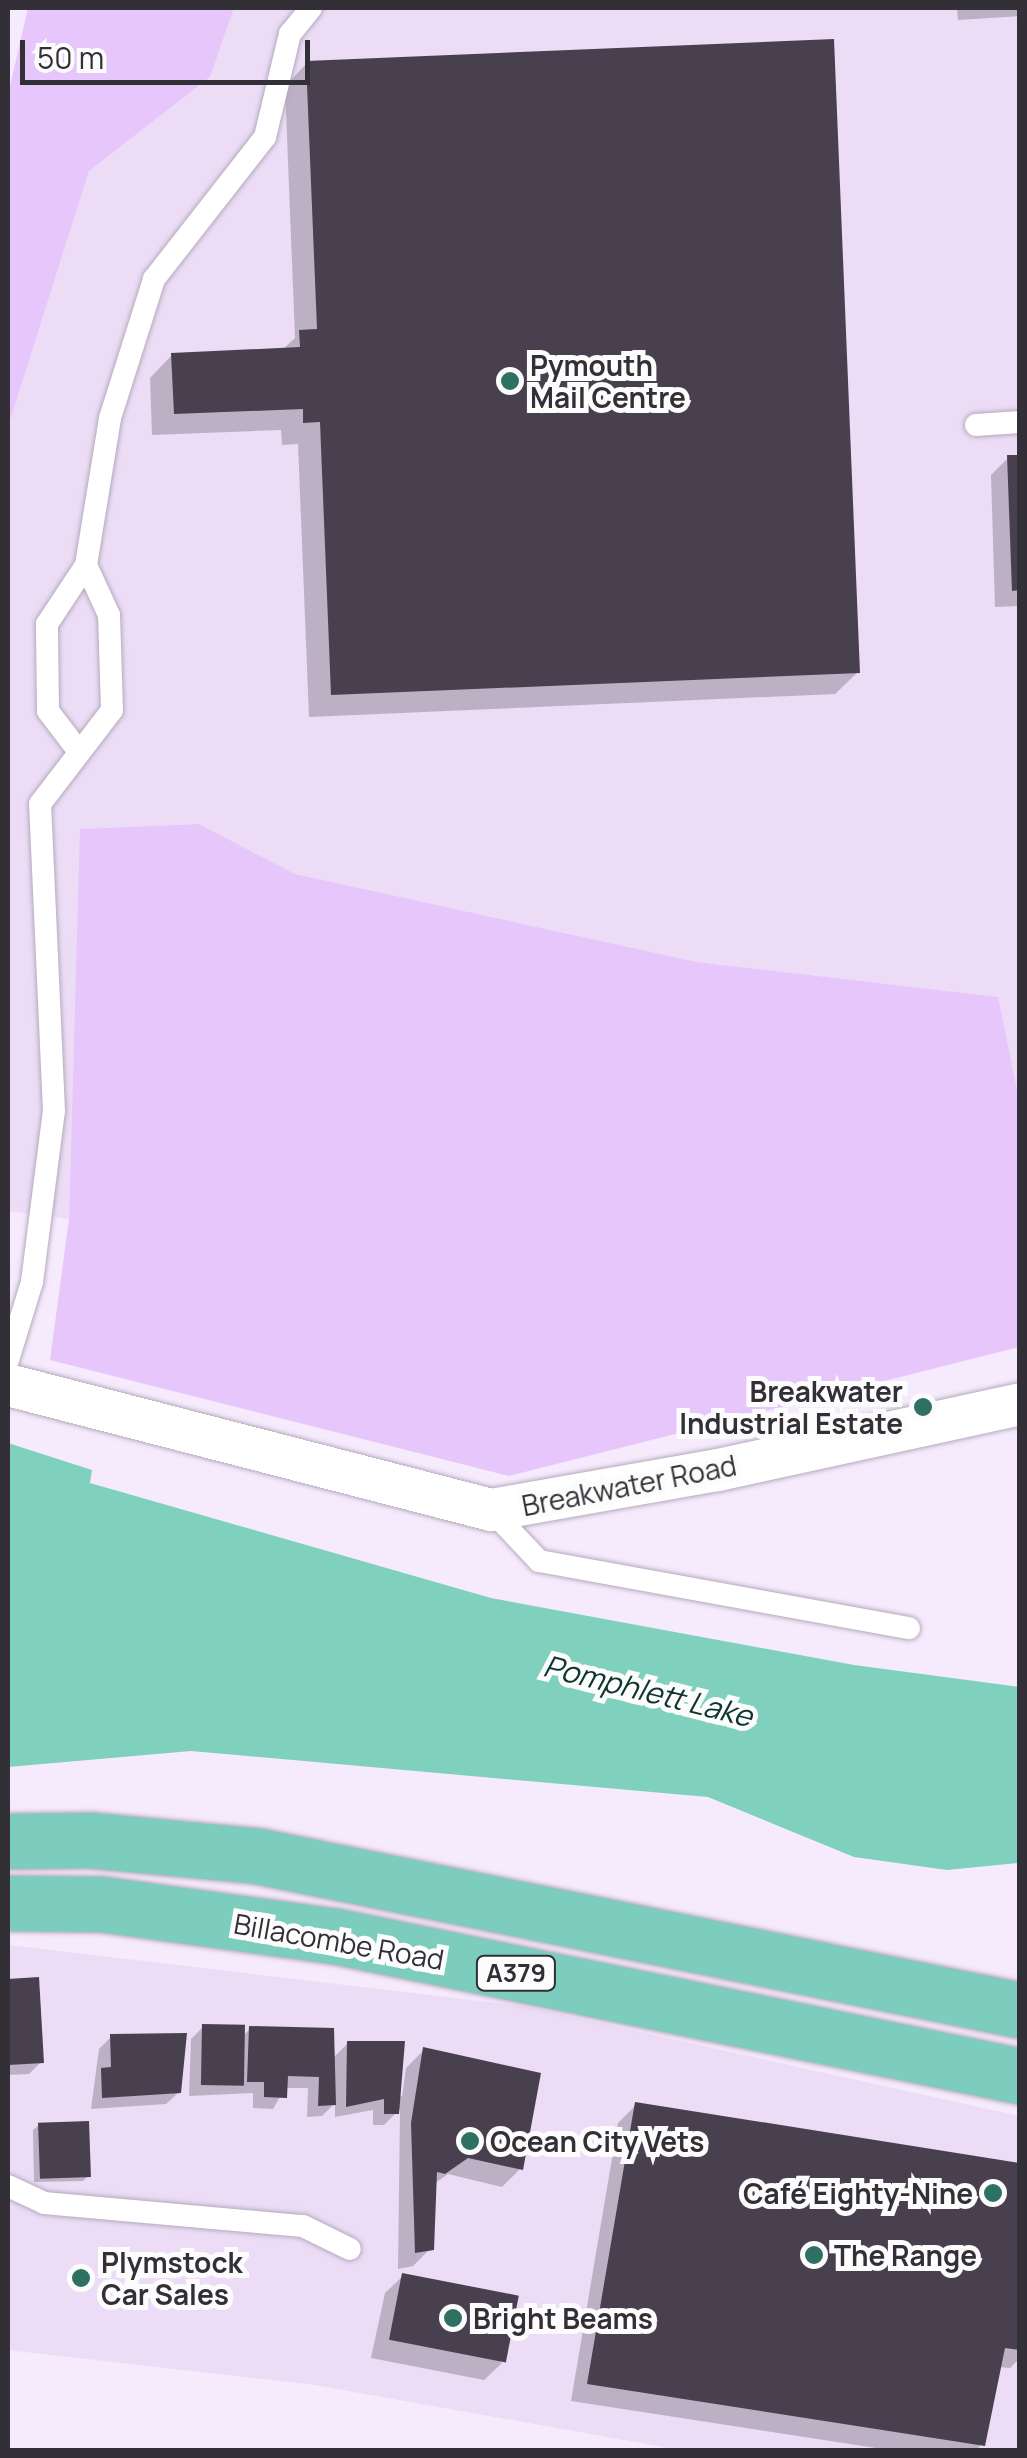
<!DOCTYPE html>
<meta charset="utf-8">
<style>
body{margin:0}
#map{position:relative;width:1027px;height:2458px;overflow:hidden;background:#f6eafd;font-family:Manrope,sans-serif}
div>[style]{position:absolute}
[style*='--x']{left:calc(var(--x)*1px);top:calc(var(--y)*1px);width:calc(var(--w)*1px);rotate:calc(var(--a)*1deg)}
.built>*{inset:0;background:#ecdcf6}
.green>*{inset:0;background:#e7c6fb}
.water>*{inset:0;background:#7fd0bd}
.shadow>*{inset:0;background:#0003}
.building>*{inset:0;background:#49404f;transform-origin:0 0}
.roads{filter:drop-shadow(0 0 2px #b5aabc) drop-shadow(0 0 2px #b5aabc)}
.lane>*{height:22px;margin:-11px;padding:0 11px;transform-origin:11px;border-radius:11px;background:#fff}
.street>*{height:42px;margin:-21px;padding:0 21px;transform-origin:21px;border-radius:21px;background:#fff}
.primary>*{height:55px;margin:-27.5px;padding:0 27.5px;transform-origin:27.5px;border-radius:27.5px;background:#7ccdbe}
.dots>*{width:28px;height:28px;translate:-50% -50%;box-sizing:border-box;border:5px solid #fcfcfc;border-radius:50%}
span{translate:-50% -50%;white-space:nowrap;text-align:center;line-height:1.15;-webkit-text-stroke:10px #fcfcfc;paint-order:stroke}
.shield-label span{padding:2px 8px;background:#fcfcfc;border:2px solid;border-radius:8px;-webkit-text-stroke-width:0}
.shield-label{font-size:25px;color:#332f36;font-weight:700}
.poi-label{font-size:28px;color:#332f36;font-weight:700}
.left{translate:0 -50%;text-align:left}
.right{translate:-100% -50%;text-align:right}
.street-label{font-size:28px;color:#332f36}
.water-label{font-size:30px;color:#0d342d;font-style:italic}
.frame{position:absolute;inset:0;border:10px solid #332f36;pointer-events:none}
.scale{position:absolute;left:20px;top:40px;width:290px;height:45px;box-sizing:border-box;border:5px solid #332f36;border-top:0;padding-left:12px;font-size:30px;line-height:35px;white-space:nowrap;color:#332f36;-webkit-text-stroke:8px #fcfcfc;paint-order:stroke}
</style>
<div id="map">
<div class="built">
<i style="clip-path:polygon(234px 8px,1019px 8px,1019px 1099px,997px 997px,697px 962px,295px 874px,199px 824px,81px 829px,69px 1219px,8px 1211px,8px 427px,89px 171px,210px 77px)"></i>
<i style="clip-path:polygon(8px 1945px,523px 2006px,1019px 2116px,1019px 2450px,680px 2450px,315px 2385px,8px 2350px)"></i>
</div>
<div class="green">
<i style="clip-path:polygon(28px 8px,234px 8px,210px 77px,89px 171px,8px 427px,8px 95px)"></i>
<i style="clip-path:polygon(199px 824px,295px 874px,697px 962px,998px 997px,1019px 1099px,1019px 1347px,509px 1476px,50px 1360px,69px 1219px,80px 829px)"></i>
</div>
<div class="water">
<i style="clip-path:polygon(8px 1443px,92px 1470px,90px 1483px,491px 1598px,854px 1665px,1019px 1687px,1019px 1863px,947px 1870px,854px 1857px,708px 1797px,191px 1751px,8px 1767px)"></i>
</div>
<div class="shadow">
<i style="clip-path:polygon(957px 8px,1020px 8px,1020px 16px,958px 20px)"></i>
<i style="clip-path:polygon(307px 63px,858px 672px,835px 694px,309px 717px,298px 444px,282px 445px,281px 430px,152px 435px,150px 378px,172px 355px,282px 350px,295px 338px,285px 86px)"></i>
<i style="clip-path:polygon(1020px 457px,1020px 606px,995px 607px,991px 475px,1008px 458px)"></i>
<i style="clip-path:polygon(36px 1979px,41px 2062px,29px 2074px,8px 2075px,8px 1981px)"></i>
<i style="clip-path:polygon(203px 2027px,242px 2037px,250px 2029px,332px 2059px,348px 2043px,402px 2097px,406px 2068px,424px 2050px,520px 2169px,502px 2187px,448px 2174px,434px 2184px,431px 2248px,413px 2266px,398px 2269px,400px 2109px,384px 2125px,373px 2125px,373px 2110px,335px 2117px,335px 2103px,322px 2116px,307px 2117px,308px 2088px,285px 2088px,273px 2109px,253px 2108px,253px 2093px,189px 2096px,191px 2039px)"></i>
<i style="clip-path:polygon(111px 2037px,179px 2092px,166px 2104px,91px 2109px,99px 2049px)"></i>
<i style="clip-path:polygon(636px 2105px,1020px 2165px,1020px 2358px,1010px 2368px,998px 2367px,982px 2444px,976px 2450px,889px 2450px,571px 2401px,618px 2123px)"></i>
<i style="clip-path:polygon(39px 2125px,88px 2176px,83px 2181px,34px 2182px,33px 2130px)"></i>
<i style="clip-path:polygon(403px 2276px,502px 2363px,484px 2380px,371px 2358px,385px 2293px)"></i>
</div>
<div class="building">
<i style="clip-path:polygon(834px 39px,860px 673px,331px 695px,320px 422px,303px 423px,303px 409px,174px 414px,171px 353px,300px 347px,299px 330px,317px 329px,306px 61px)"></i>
<i style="clip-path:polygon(1007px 455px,1020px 455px,1020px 590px,1012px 591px)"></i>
<i style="clip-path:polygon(39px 1977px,44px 2063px,8px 2065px,8px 1979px)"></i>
<i style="left:202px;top:2024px;width:43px;height:61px;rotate:1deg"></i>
<i style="clip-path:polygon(249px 2026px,334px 2028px,336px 2105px,318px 2106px,319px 2077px,288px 2076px,287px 2098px,264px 2097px,264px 2082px,247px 2082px)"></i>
<i style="clip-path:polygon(187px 2033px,181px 2093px,102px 2098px,101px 2068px,111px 2067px,110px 2034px)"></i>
<i style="clip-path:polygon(347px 2041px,405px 2041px,399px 2114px,384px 2114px,384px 2099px,346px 2107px)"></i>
<i style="clip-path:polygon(423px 2047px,541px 2073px,523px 2170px,468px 2158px,445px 2174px,437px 2172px,434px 2250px,415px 2253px,411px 2123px)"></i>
<i style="clip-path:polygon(635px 2102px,1020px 2163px,1020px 2350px,1005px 2348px,985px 2446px,587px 2384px)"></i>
<i style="left:89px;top:2121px;width:56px;height:51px;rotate:88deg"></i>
<i style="left:402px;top:2273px;width:119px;height:68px;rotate:11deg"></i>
</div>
<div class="roads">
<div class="lane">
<i style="--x:976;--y:425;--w:44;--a:-3.9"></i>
<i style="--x:77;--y:749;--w:48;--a:-127.3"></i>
<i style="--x:48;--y:711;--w:87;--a:-90.7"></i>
<i style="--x:47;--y:624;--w:71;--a:-56.5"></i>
<i style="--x:86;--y:565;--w:149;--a:-80.7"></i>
<i style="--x:110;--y:418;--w:146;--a:-72.4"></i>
<i style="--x:154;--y:279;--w:180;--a:-52"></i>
<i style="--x:265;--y:137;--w:106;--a:-76.4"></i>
<i style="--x:290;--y:34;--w:33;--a:-51"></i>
<i style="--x:8;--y:1360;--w:82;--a:-72.9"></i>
<i style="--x:32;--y:1282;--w:172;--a:-82.7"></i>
<i style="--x:54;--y:1111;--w:307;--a:-92.6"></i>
<i style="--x:40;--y:804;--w:118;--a:-52.5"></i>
<i style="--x:112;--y:710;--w:95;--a:-91.8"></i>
<i style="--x:109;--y:615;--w:55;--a:-114.7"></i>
<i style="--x:491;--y:1510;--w:70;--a:46.7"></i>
<i style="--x:539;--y:1561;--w:376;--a:10.3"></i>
<i style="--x:8;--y:2186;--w:40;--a:25"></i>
<i style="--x:44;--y:2203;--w:260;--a:5.1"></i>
<i style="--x:303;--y:2226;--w:52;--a:26.1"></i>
</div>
<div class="street">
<i style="--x:8;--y:1385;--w:499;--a:14.5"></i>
<i style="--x:491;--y:1510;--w:230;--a:-10"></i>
<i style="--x:718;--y:1470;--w:309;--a:-12.3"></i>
</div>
<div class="primary">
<i style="--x:8;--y:1841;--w:82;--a:-0.7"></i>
<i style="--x:90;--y:1840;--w:169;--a:5.4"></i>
<i style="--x:258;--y:1856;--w:777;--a:11.43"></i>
<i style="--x:8;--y:1903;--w:93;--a:0.6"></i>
<i style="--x:101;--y:1904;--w:236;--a:7.8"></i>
<i style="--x:335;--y:1936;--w:699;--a:11.55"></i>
</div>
</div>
<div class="dots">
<i style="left:510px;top:381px;background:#2e7163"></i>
<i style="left:923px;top:1407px;background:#2e7163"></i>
<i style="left:470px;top:2141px;background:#2e7163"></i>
<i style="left:993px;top:2193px;background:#2e7163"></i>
<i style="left:814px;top:2255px;background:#2e7163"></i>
<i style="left:81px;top:2278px;background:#2e7163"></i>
<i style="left:453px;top:2318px;background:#2e7163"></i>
</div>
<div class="shield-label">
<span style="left:516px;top:1973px">A379</span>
</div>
<div class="poi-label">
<span class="left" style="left:530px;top:381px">Pymouth<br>Mail Centre</span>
<span class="right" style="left:903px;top:1407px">Breakwater<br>Industrial Estate</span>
<span class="left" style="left:490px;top:2141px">Ocean City Vets</span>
<span class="right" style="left:973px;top:2193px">Café Eighty-Nine</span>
<span class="left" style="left:834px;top:2255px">The Range</span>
<span class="left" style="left:101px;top:2278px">Plymstock<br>Car Sales</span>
<span class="left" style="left:473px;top:2318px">Bright Beams</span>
</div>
<div class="street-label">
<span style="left:629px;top:1485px;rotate:-11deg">Breakwater Road</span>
<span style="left:339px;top:1941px;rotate:10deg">Billacombe Road</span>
</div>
<div class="water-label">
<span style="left:648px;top:1691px;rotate:14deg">Pomphlett Lake</span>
</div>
<div class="frame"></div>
<div class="scale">50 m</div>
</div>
